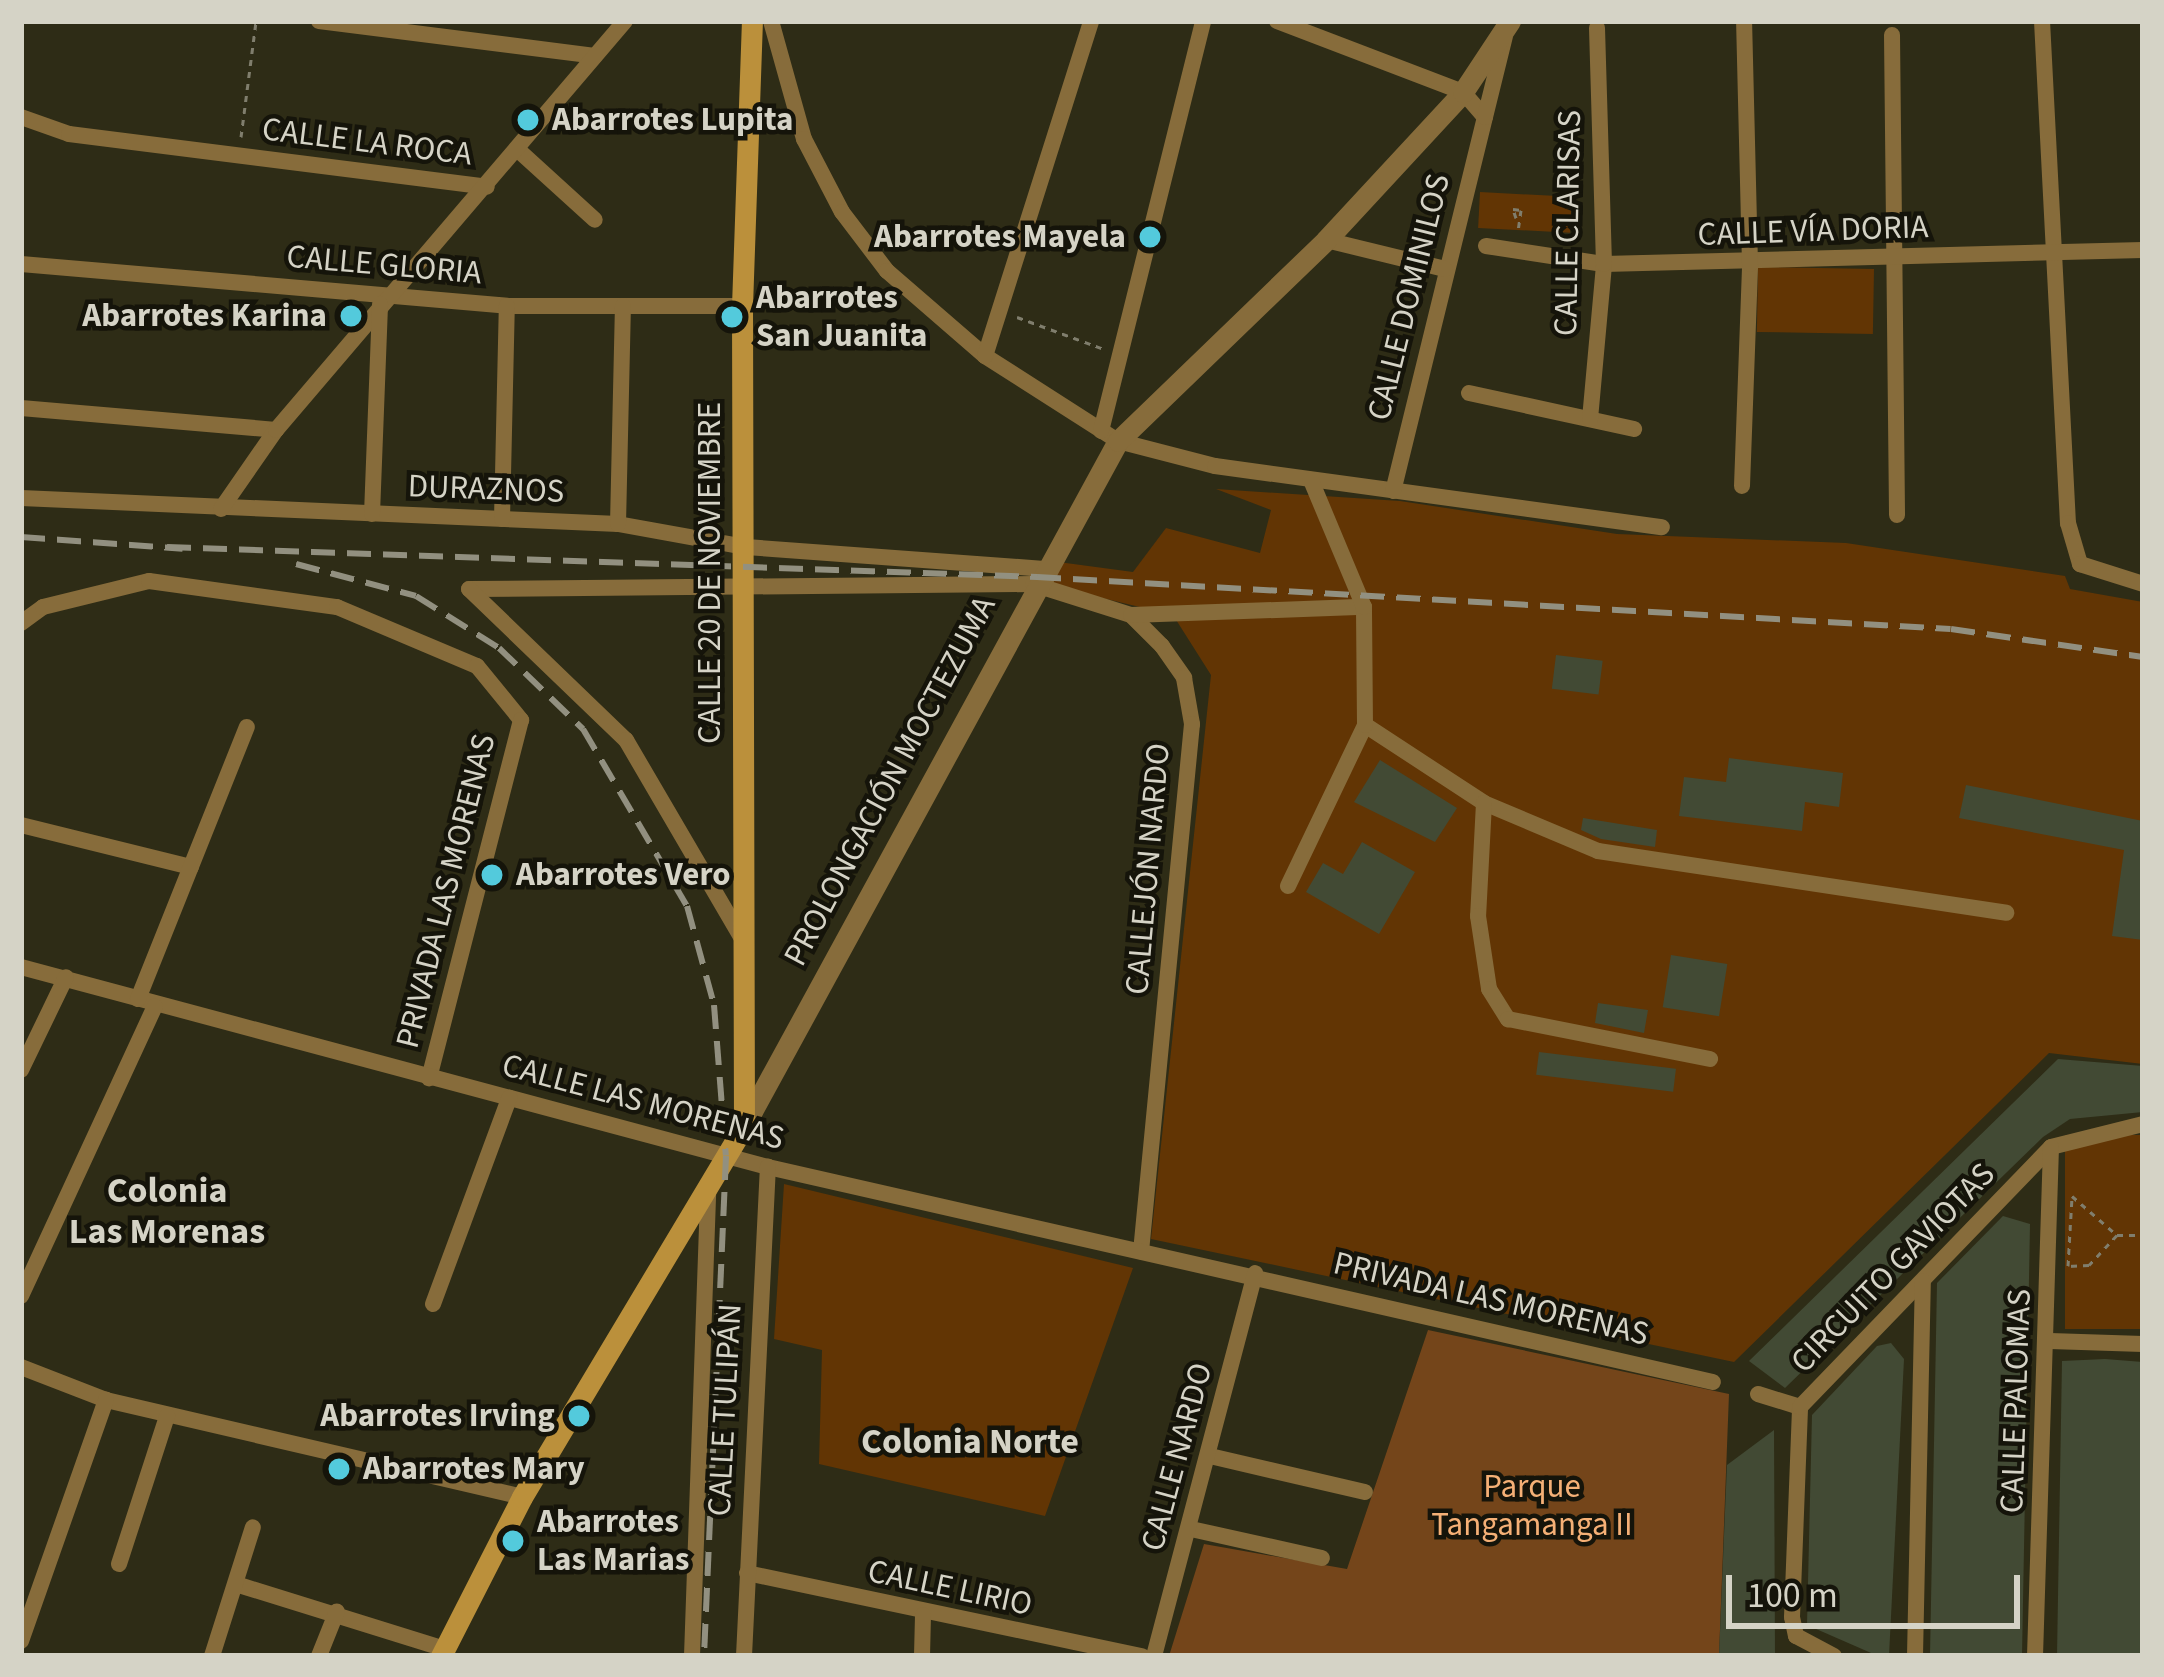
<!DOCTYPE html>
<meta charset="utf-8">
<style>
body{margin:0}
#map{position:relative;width:2164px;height:1677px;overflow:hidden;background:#2e2c16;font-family:"Source Sans 3",sans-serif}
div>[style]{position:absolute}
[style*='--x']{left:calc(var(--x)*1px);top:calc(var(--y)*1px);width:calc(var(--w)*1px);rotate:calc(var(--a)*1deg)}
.green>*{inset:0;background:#623504;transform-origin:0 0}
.forest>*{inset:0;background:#74451a}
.building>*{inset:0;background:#424a34;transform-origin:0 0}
.path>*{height:3px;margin-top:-1.5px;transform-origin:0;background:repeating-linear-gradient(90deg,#807e6d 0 6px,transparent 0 12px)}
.minor>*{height:16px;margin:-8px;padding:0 8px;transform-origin:8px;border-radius:8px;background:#876c3b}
.tertiary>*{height:21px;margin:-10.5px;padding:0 10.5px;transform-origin:10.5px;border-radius:10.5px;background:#876c3b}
.secondary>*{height:21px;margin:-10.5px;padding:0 10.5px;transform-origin:10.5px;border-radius:10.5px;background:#bb903b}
.rail>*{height:6px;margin-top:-3px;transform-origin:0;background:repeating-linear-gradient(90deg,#929080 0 24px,transparent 0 36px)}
.dots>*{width:33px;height:33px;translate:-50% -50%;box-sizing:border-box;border:6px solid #15140a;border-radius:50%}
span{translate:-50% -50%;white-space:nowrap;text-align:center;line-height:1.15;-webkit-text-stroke:9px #15140a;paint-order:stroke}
.poi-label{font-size:33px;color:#d5d3c6;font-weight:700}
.left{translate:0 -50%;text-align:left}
.right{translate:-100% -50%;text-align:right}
.street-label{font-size:33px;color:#d5d3c6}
.park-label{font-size:33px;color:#f5b076}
.neighbourhood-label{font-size:36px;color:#d5d3c6;font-weight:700}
.frame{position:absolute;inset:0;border:24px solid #d5d3c6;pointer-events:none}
.scale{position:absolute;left:1726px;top:1575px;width:294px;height:54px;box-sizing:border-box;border:6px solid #d5d3c6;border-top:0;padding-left:15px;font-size:36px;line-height:42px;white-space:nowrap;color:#d5d3c6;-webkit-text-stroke:9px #15140a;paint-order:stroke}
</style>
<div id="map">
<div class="green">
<i style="left:1480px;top:192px;width:92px;height:36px;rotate:3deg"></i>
<i style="left:1874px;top:269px;width:65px;height:116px;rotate:91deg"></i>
<i style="clip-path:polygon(1216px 489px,1400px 501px,1617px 534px,1846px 543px,2065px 576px,2070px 589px,2143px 602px,2143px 1064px,2049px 1053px,1734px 1362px,1151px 1239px,1211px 675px,1173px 615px,1044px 584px,1051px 561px,1133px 572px,1166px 528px,1260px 553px,1271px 510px)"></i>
<i style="left:2143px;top:1135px;width:194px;height:78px;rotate:90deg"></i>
<i style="clip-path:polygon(784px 1184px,1133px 1268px,1045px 1516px,819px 1464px,822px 1350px,774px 1339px)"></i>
</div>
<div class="forest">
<i style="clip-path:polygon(1428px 1330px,1729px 1394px,1719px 1656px,1169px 1656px,1204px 1544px,1347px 1569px)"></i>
</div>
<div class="building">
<i style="left:1556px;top:655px;width:47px;height:34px;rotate:7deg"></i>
<i style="clip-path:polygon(1729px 758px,1843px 773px,1839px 807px,1805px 802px,1802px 831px,1679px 816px,1684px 777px,1726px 782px)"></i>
<i style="clip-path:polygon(1380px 760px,1457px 808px,1435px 842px,1354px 802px)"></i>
<i style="clip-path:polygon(1966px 785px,2143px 821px,2143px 940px,2112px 936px,2124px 850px,1959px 818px)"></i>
<i style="clip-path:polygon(1583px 818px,1657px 830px,1655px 847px,1601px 839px,1581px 830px)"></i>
<i style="clip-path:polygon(1362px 842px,1415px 872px,1379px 934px,1306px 892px,1323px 863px,1343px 874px)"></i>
<i style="left:1671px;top:955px;width:57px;height:53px;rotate:9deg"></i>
<i style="clip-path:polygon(1598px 1003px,1648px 1010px,1644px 1033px,1595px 1023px)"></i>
<i style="left:1539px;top:1052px;width:138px;height:23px;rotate:7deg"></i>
<i style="clip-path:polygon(2058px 1059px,2143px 1066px,2143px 1112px,2070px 1119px,2043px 1137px,1785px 1388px,1749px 1361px)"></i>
<i style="clip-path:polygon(2003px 1216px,2030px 1224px,2022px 1656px,1930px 1656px,1937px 1283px)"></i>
<i style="clip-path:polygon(1891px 1343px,1904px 1359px,1889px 1656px,1878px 1656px,1807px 1625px,1812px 1415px,1877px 1346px)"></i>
<i style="clip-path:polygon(2105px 1359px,2143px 1362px,2143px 1656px,2057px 1656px,2062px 1361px)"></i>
<i style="clip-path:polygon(1774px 1430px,1775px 1656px,1719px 1656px,1727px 1465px)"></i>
</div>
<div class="path">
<i style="--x:241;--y:137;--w:117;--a:-82.6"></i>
<i style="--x:1516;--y:218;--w:9;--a:-108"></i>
<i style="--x:1513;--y:209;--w:8;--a:7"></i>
<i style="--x:1521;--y:210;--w:21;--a:98"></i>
<i style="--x:1017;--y:317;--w:93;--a:20.2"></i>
<i style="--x:2117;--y:1235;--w:41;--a:133"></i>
<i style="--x:2089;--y:1265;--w:21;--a:177"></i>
<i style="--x:2068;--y:1266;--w:70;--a:-86.7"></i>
<i style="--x:2072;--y:1196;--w:60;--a:40.9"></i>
<i style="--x:2117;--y:1235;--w:26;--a:0"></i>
</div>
<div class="minor">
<i style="--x:319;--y:21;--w:278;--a:7.2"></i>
<i style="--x:771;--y:21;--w:123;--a:74.4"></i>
<i style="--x:804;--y:139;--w:82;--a:62.5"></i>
<i style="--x:842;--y:212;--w:74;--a:52.7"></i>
<i style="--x:887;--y:271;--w:130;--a:40.9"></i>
<i style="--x:985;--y:356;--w:158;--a:32.6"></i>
<i style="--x:1118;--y:441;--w:100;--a:14.5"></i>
<i style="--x:1215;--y:466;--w:451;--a:7.8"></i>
<i style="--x:1277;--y:21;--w:199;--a:20.9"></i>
<i style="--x:1463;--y:92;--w:33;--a:49"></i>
<i style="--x:1485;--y:117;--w:385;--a:103.8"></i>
<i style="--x:2042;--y:21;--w:503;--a:87.04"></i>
<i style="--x:2068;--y:523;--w:43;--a:73.7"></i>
<i style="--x:2080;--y:564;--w:66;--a:17.6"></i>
<i style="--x:1892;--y:35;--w:480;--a:89.4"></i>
<i style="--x:21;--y:117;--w:51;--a:19.5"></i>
<i style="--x:69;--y:134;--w:421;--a:7.2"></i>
<i style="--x:1485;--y:117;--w:83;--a:-76.1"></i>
<i style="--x:517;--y:149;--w:105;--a:42.3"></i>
<i style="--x:1326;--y:240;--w:122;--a:13.7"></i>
<i style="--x:1486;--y:246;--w:119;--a:8.7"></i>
<i style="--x:1604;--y:264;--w:539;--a:-1.49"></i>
<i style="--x:21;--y:264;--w:488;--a:4.9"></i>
<i style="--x:507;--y:306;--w:235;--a:0"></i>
<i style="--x:985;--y:356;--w:351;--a:-72.4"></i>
<i style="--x:1469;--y:393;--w:169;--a:12.3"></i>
<i style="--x:21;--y:408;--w:256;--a:4.9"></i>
<i style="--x:1590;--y:419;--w:156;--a:-84.8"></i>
<i style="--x:1604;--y:264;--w:236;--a:-91.7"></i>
<i style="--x:1101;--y:431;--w:422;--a:-76"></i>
<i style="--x:1742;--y:486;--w:222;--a:-87.9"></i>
<i style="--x:1750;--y:264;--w:243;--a:-91.4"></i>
<i style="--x:21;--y:498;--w:598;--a:2.49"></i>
<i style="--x:618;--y:524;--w:130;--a:10.2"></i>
<i style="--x:746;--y:547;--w:299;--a:4.2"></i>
<i style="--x:221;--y:509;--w:96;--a:-55.2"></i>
<i style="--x:276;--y:430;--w:538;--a:-49.53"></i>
<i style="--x:372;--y:514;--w:210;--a:-87.8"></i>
<i style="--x:502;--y:519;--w:213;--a:-88.7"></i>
<i style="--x:618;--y:524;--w:218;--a:-88.7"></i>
<i style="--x:469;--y:589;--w:564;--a:-0.51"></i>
<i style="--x:1033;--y:584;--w:103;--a:17.6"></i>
<i style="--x:1131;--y:615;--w:44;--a:45"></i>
<i style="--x:1162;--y:646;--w:39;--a:55"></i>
<i style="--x:1184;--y:678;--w:47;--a:80.1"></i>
<i style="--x:1192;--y:724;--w:530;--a:95.52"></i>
<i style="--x:469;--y:589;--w:218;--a:43.9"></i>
<i style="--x:626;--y:740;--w:228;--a:59.7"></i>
<i style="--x:1131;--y:615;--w:233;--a:-2"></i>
<i style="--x:21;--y:623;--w:27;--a:-36"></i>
<i style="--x:43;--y:607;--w:109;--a:-13.8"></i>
<i style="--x:149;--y:581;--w:190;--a:7.9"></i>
<i style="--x:337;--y:607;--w:152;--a:22.9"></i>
<i style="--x:477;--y:666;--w:70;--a:50.8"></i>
<i style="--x:521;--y:720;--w:370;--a:104.4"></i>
<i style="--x:1365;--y:725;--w:142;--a:33.2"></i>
<i style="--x:1484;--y:803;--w:124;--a:22.8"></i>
<i style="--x:1598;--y:851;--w:413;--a:8.6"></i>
<i style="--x:1484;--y:803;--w:113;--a:93"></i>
<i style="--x:1478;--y:916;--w:74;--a:81.4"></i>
<i style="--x:1489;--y:989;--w:36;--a:58"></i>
<i style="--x:1508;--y:1019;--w:206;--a:11.2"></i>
<i style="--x:21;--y:825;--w:175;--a:13.9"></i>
<i style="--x:1288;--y:886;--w:178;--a:-64.4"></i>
<i style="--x:1365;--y:725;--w:118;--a:-90.5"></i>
<i style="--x:1364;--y:607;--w:138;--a:-112.7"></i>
<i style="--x:21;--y:967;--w:773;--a:14.99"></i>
<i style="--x:768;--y:1167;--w:969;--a:12.82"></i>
<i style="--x:138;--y:999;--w:293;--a:-68.2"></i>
<i style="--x:21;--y:1070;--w:103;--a:-64.2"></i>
<i style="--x:21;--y:1296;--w:319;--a:-65.2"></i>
<i style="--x:433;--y:1304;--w:220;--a:-69.7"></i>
<i style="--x:2050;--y:1341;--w:93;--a:1.8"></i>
<i style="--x:21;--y:1367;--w:91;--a:21.2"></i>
<i style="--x:106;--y:1400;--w:427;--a:13.1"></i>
<i style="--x:1758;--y:1394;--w:44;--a:17.2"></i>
<i style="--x:1210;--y:1456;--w:159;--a:13.1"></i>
<i style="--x:1191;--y:1529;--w:134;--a:12.5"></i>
<i style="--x:119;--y:1564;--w:156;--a:-72"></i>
<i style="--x:747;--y:1573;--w:404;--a:11.9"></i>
<i style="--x:239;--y:1585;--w:216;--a:17.3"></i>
<i style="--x:21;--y:1641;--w:256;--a:-70.6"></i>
<i style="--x:212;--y:1656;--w:135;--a:-72.4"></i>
<i style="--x:319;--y:1656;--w:48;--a:-68.2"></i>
<i style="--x:692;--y:1656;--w:469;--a:-88"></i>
<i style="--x:744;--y:1656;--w:490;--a:-87.2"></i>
<i style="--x:922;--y:1656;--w:41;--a:-88.6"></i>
<i style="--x:1154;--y:1656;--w:396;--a:-75.2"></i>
<i style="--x:1834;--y:1656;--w:43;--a:-152.2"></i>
<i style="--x:1796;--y:1636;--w:19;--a:-102"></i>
<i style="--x:1792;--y:1617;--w:210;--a:-87.8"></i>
<i style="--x:1800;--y:1407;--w:361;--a:-46"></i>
<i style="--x:2051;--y:1147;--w:95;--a:-14"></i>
<i style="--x:1915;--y:1656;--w:375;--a:-88.8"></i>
<i style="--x:2035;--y:1656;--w:509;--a:-88.2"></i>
</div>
<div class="tertiary">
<i style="--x:744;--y:1126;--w:780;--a:-61.37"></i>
<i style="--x:1118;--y:441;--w:289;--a:-44"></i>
<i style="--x:1326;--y:240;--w:202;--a:-47.2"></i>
<i style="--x:1463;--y:92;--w:85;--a:-56.5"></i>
</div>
<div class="secondary">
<i style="--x:441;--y:1656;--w:178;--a:-63"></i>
<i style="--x:522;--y:1497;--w:432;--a:-59.1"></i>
<i style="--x:744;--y:1126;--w:820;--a:-90.14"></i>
<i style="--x:742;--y:306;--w:285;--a:-88"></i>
</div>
<div class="rail">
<i style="--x:21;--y:537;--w:162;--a:4.2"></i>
<i style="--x:167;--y:547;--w:871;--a:1.97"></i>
<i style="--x:1037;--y:577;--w:915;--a:3.26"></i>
<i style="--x:1951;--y:629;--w:194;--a:8.3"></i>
<i style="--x:296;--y:564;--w:124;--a:14.9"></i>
<i style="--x:416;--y:596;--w:98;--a:32.1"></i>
<i style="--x:499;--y:648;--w:117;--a:44"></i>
<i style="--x:583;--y:729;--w:205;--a:59.6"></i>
<i style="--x:687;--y:906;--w:103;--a:74.7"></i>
<i style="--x:714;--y:1005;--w:151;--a:85.5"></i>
<i style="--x:726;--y:1156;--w:500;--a:92.52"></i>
</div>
<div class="dots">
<i style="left:528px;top:120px;background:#53cadc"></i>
<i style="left:1150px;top:237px;background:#53cadc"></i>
<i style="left:351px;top:316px;background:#53cadc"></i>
<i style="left:732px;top:317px;background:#53cadc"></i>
<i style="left:492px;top:875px;background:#53cadc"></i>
<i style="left:579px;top:1416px;background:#53cadc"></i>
<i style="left:339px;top:1469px;background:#53cadc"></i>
<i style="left:513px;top:1541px;background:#53cadc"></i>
</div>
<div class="poi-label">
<span class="left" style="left:552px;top:120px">Abarrotes Lupita</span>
<span class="right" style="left:1126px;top:237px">Abarrotes Mayela</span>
<span class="left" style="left:756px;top:317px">Abarrotes<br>San Juanita</span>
<span class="right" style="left:327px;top:316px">Abarrotes Karina</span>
<span class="left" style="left:516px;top:875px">Abarrotes Vero</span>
<span class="right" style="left:555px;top:1416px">Abarrotes Irving</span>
<span class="left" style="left:363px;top:1469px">Abarrotes Mary</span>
<span class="left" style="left:537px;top:1541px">Abarrotes<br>Las Marias</span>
</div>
<div class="street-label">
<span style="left:367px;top:142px;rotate:7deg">CALLE LA ROCA</span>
<span style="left:1568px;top:223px;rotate:-89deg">CALLE CLARISAS</span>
<span style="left:1813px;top:231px;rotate:-2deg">CALLE VÍA DORIA</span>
<span style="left:384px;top:265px;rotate:5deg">CALLE GLORIA</span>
<span style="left:1409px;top:297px;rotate:-76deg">CALLE DOMINILOS</span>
<span style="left:486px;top:489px;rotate:2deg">DURAZNOS</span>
<span style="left:710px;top:573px;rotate:-90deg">CALLE 20 DE NOVIEMBRE</span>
<span style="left:890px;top:781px;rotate:-62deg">PROLONGACIÓN MOCTEZUMA</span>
<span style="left:1148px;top:869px;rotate:-85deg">CALLEJÓN NARDO</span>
<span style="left:446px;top:891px;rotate:-76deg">PRIVADA LAS MORENAS</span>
<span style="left:643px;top:1102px;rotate:15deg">CALLE LAS MORENAS</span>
<span style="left:1893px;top:1268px;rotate:-46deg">CIRCUITO GAVIOTAS</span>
<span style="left:1491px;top:1299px;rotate:13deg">PRIVADA LAS MORENAS</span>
<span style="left:2016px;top:1401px;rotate:-88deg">CALLE PALOMAS</span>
<span style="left:725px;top:1410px;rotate:-87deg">CALLE TULIPÁN</span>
<span style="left:1177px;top:1457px;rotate:-75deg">CALLE NARDO</span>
<span style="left:950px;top:1588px;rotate:12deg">CALLE LIRIO</span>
</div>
<div class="park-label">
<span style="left:1532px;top:1506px">Parque<br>Tangamanga II</span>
</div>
<div class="neighbourhood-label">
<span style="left:167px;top:1211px">Colonia<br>Las Morenas</span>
<span style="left:970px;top:1442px">Colonia Norte</span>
</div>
<div class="frame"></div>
<div class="scale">100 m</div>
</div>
